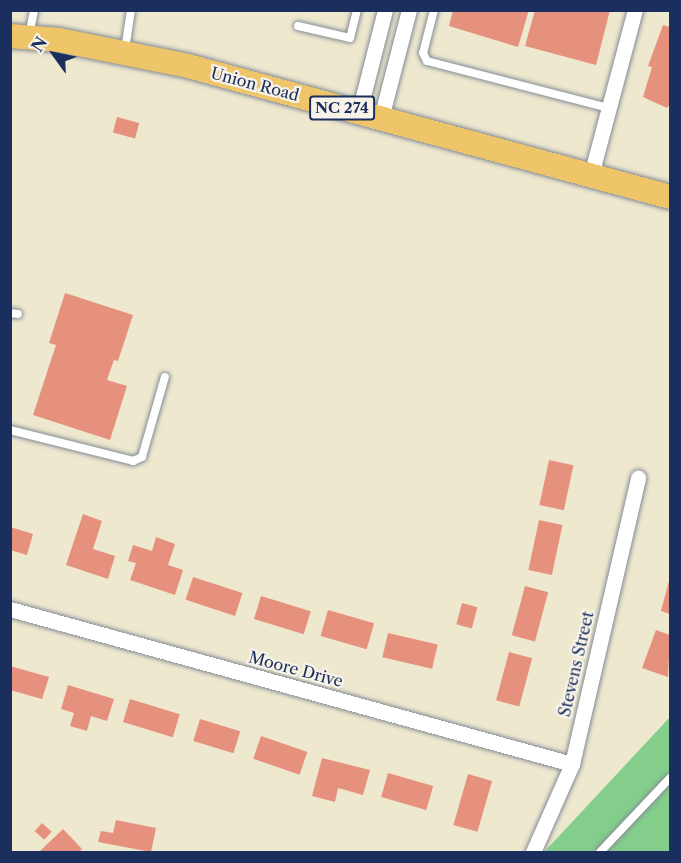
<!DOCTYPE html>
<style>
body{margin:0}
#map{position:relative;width:681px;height:863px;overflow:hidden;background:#eee8cf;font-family:"Libre Caslon Text",serif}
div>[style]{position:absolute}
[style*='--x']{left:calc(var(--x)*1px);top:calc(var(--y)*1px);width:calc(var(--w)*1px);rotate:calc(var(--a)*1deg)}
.green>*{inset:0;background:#84ce8b}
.building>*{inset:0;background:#e6917e;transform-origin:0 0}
.roads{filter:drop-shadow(0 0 2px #848c96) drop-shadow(0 0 2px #848c96)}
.service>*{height:8px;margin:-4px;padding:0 4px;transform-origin:4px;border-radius:4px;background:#fff}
.minor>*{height:15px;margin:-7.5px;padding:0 7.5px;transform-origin:7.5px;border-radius:7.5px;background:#fff}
.primary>*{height:24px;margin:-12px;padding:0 12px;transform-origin:12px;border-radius:12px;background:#eec569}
span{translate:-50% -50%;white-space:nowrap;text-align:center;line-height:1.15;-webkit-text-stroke:4.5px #f7f3e8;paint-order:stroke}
.shield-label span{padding:2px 4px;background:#f7f3e8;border:2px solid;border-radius:4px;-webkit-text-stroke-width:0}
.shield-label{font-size:15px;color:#1b2f5e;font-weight:700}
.street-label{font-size:16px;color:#1b2f5e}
.frame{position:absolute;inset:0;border:12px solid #1b2f5e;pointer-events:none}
.north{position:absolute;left:24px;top:24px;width:60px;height:60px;-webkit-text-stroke:4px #f7f3e8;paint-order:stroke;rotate:303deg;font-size:16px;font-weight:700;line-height:24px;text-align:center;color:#1b2f5e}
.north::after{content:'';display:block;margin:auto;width:21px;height:27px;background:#1b2f5e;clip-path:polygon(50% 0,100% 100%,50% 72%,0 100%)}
</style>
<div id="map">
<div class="green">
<i style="clip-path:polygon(670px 717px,670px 852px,545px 852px,546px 850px)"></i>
</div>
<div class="building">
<i style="clip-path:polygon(453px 10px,529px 10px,518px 47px,449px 26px)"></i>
<i style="clip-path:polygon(535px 10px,610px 10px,596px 65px,525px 46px)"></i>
<i style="clip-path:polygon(663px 25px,670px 27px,670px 104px,667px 108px,643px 97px,652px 67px,648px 66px)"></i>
<i style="left:117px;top:117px;width:23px;height:16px;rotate:15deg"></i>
<i style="clip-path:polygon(65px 293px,133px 315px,118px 361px,114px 360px,107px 380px,127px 386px,110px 440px,33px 415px,56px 345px,49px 343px)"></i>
<i style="left:549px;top:460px;width:25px;height:46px;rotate:12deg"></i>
<i style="clip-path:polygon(83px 514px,102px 521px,93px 549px,115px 556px,108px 579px,66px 565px)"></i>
<i style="left:539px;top:520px;width:24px;height:51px;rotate:12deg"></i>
<i style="clip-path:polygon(10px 527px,33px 534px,27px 555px,10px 550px)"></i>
<i style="clip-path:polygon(156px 537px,175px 544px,168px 565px,183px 570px,175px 595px,130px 580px,136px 563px,128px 561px,133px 545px,152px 551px)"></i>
<i style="left:193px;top:577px;width:52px;height:24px;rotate:18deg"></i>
<i style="clip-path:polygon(670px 577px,670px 614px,661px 611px)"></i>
<i style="left:525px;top:586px;width:24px;height:51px;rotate:15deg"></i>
<i style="left:261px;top:596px;width:52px;height:24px;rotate:17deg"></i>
<i style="left:462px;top:603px;width:16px;height:22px;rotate:15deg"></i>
<i style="left:328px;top:610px;width:48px;height:27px;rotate:16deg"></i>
<i style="clip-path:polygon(656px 630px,670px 635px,668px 677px,642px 668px)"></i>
<i style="left:388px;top:633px;width:51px;height:25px;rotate:13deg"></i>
<i style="left:509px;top:652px;width:24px;height:50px;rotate:15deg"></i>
<i style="clip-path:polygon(10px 666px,49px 677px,42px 699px,10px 690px)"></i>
<i style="clip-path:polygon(68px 685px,114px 699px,107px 721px,91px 716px,87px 731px,70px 726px,74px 713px,61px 709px)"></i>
<i style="left:130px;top:699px;width:52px;height:24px;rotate:17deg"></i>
<i style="left:200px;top:719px;width:42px;height:23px;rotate:17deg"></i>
<i style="left:261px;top:736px;width:49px;height:24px;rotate:19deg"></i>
<i style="clip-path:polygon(322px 758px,370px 770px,363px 795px,338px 788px,335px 802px,312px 796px)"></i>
<i style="left:388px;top:773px;width:47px;height:25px;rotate:16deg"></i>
<i style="left:468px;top:774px;width:25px;height:53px;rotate:16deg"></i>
<i style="clip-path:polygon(116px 820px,156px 828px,151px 852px,98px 842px,101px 831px,113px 833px)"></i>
<i style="left:42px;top:823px;width:13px;height:11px;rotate:42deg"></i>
<i style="clip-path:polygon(63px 829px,82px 849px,79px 852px,39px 852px)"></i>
</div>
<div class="roads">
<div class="service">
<i style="--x:434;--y:10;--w:44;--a:104.3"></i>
<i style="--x:423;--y:53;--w:9;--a:63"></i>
<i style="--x:427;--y:61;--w:188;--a:14.5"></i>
<i style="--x:298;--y:26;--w:53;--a:13"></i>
<i style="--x:350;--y:38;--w:29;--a:-76"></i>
<i style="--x:29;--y:36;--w:26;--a:-79"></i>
<i style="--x:125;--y:50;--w:40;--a:-81.5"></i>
<i style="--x:10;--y:313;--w:8;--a:7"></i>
<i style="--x:10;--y:430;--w:127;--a:14.1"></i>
<i style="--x:133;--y:461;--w:10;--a:-24"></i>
<i style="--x:142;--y:457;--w:83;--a:-74"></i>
<i style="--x:600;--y:852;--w:102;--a:-46.6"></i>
</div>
<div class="minor">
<i style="--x:359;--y:112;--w:105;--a:-75.7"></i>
<i style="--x:381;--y:118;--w:112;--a:-75.5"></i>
<i style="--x:591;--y:175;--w:171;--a:-75.1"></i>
<i style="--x:10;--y:609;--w:583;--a:15.42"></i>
<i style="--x:533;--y:852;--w:96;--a:-66.1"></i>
<i style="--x:572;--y:764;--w:294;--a:-77"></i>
</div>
<div class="primary">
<i style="--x:10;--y:36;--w:49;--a:4.7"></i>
<i style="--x:59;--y:40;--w:132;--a:11.4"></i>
<i style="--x:188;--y:66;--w:499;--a:15.2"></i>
</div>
</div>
<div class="shield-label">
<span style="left:342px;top:108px">NC 274</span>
</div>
<div class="street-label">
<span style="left:255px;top:84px;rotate:15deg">Union Road</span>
<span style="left:576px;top:664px;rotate:-77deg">Stevens Street</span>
<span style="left:296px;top:669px;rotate:15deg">Moore Drive</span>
</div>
<div class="frame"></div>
<div class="north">N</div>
</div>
